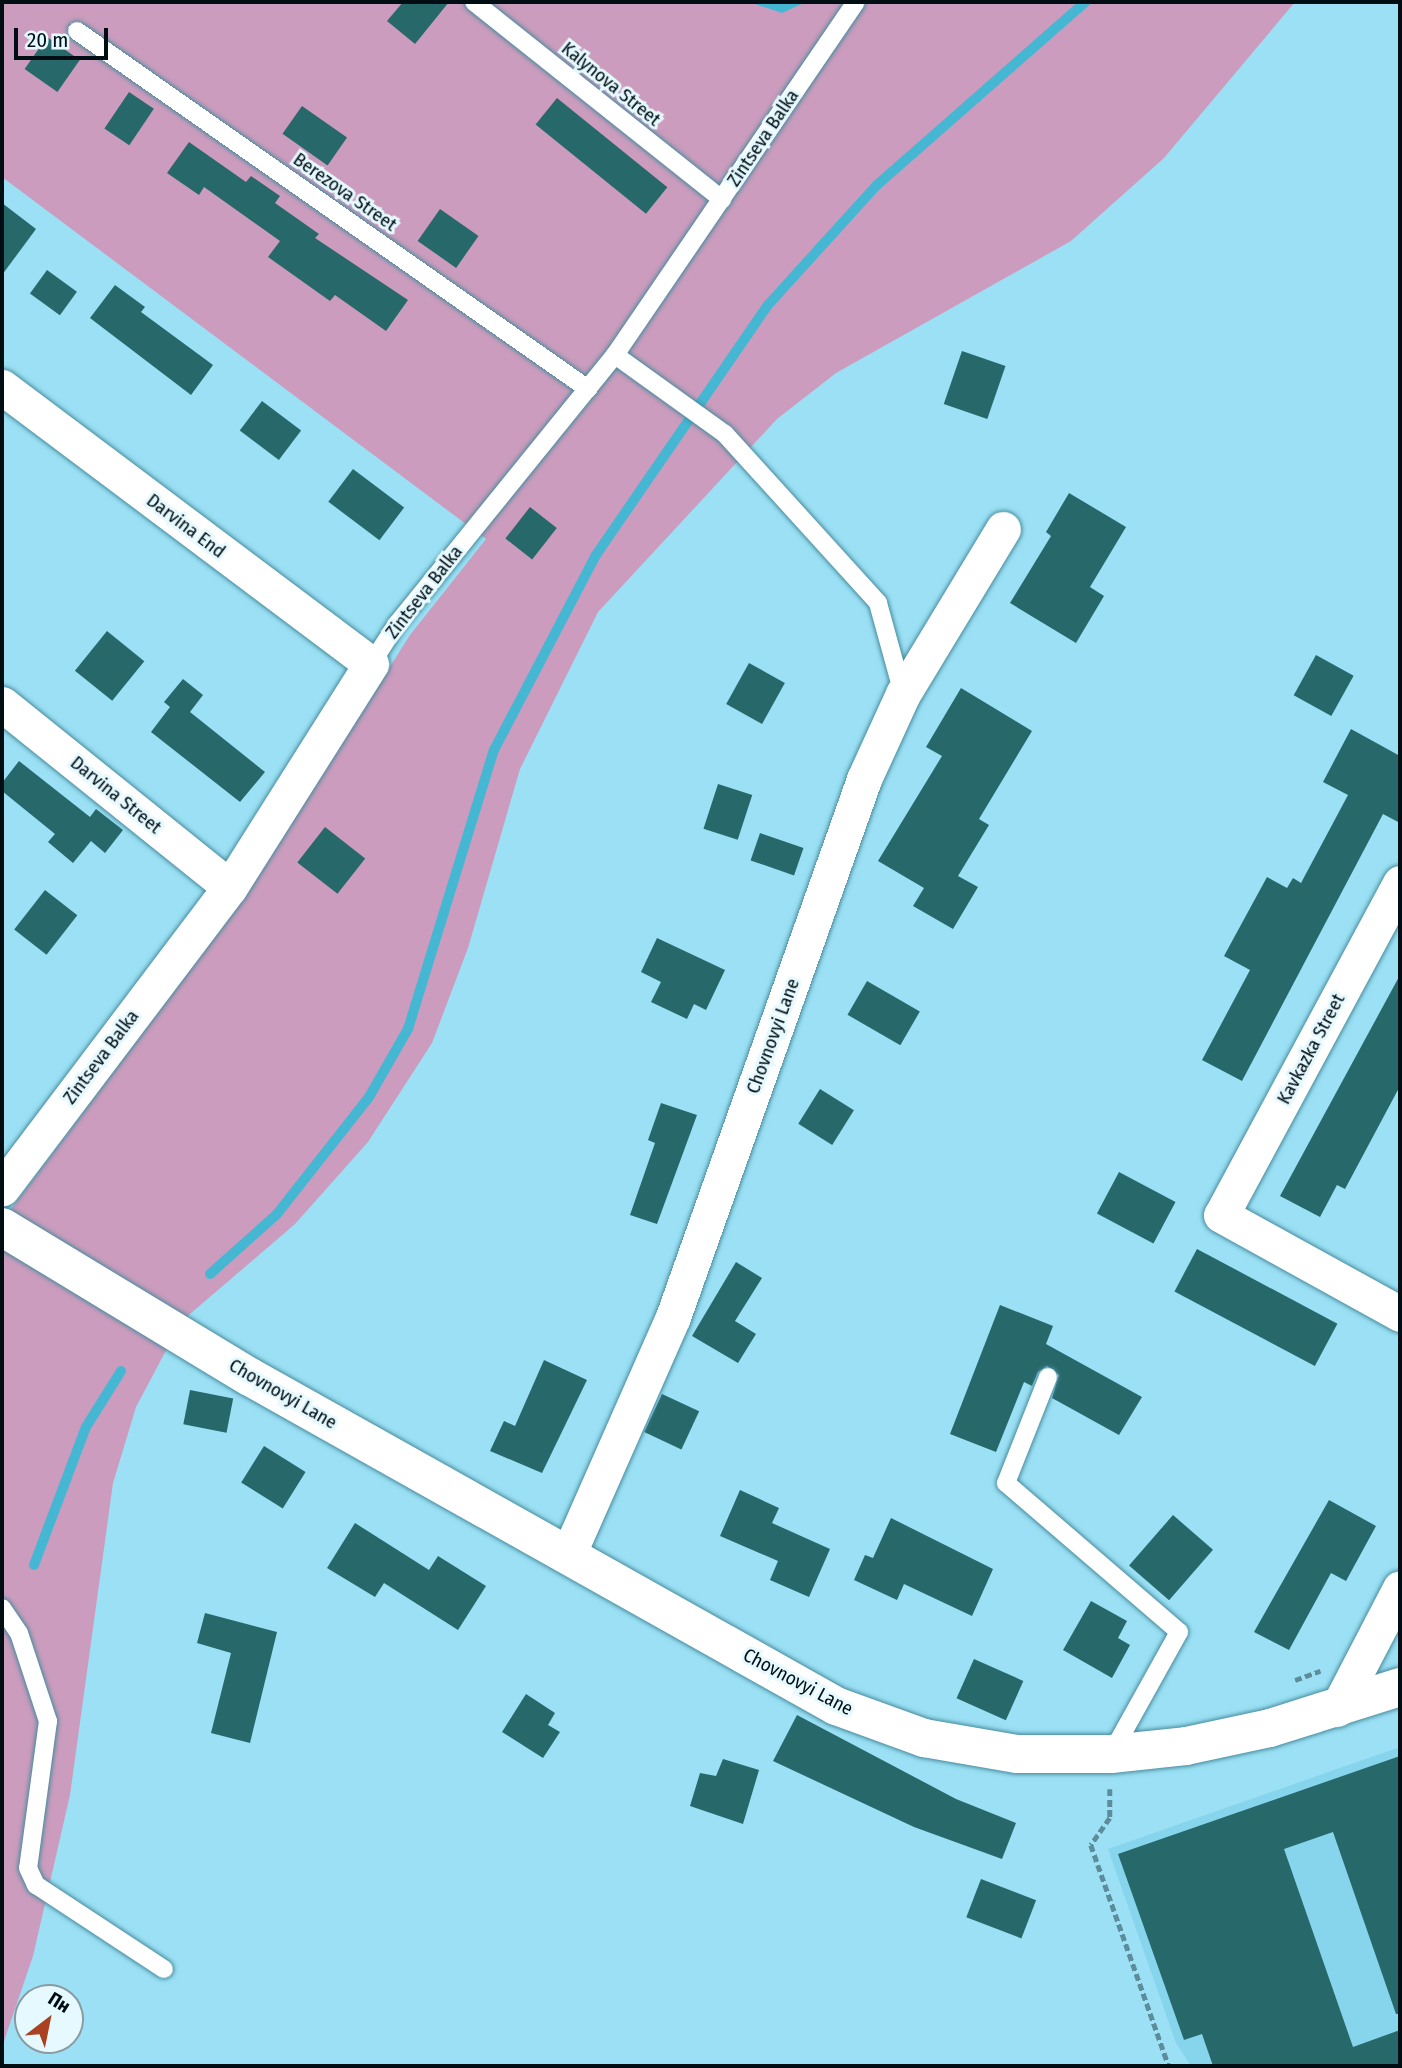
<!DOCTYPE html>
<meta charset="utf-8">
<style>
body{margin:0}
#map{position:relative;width:1402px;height:2068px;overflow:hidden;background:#9be0f4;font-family:"Fira Sans Condensed",sans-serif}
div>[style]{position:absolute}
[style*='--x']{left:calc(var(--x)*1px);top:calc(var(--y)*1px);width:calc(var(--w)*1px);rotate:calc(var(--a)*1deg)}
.built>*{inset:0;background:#86d5ec}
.green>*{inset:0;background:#cb9cbd}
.water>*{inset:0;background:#45b7d3}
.stream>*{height:10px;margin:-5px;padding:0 5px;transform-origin:5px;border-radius:5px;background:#45b7d3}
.building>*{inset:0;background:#27686a;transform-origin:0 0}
.path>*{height:4.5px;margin-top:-2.25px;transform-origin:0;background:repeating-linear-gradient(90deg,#5d8c9a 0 7px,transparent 0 10.5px)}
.roads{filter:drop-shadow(0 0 2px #478b9e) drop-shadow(0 0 2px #478b9e)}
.lane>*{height:18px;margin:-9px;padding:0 9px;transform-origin:9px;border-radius:9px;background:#fff}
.street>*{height:35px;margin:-17.5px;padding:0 17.5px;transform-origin:17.5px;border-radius:17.5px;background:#fff}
.secondary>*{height:38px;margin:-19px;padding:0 19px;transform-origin:19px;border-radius:19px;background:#fff}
span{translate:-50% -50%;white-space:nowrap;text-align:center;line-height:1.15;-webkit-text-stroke:6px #e5f9ff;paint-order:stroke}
.street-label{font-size:19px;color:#000e14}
.frame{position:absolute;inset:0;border:4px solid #000e14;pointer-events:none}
.north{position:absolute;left:14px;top:1984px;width:70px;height:70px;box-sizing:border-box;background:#e5f9ff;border:2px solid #899ba1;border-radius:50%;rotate:32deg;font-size:19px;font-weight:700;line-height:28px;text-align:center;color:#000e14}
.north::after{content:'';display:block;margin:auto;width:24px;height:32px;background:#aa4221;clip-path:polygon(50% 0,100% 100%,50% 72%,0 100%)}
.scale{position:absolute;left:14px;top:28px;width:94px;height:32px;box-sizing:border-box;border:4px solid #000e14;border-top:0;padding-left:9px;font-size:21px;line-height:24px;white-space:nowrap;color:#000e14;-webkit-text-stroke:5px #e5f9ff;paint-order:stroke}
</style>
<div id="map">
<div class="built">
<i style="clip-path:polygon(1400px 1747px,1400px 2066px,1191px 2066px,1176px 2043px,1108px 1849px)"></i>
</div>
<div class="green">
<i style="clip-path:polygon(2px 2px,1295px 2px,1164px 158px,1071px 241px,836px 373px,777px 419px,598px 612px,520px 769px,468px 948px,432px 1043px,368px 1142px,295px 1224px,183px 1320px,8px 1213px,242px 900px,410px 635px,486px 539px,2px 177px)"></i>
<i style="clip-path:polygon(2px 1243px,170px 1343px,136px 1407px,113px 1483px,70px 1795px,33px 1956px,2px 2047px)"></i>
</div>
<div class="water">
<i style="clip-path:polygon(749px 2px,806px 2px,782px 13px)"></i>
</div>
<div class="stream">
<i style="--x:210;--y:1274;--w:90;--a:-41.8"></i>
<i style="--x:277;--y:1214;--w:149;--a:-51.8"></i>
<i style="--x:369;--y:1097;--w:78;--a:-60.2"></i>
<i style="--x:408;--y:1029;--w:292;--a:-72.9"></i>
<i style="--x:494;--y:750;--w:220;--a:-62.4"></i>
<i style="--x:596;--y:555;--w:303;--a:-55.5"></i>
<i style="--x:768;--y:305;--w:162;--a:-47.8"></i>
<i style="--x:877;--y:185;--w:277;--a:-41.3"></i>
<i style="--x:34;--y:1565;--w:147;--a:-69.4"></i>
<i style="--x:86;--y:1427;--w:66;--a:-58"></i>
</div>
<div class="building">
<i style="clip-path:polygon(403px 2px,449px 2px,415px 44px,387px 21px)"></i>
<i style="left:47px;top:37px;width:40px;height:39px;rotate:35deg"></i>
<i style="left:129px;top:92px;width:30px;height:44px;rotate:34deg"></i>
<i style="left:557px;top:98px;width:142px;height:34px;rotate:39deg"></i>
<i style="left:302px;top:106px;width:55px;height:34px;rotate:35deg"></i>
<i style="clip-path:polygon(189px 142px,246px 182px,251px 176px,280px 196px,275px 203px,319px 234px,315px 238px,408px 300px,386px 331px,335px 295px,330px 301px,268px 257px,280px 241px,204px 187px,199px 195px,167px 173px)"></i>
<i style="clip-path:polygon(2px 203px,36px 229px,2px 275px)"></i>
<i style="left:440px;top:209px;width:47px;height:39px;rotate:35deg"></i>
<i style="left:47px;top:270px;width:37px;height:29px;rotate:36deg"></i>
<i style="clip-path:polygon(115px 285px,145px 307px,141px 312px,213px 365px,191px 395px,90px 318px)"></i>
<i style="left:962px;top:351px;width:46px;height:56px;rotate:19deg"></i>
<i style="left:262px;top:401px;width:49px;height:37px;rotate:37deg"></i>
<i style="left:353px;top:469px;width:64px;height:41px;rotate:37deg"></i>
<i style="clip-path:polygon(1069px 493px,1126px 527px,1090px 587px,1104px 596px,1076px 643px,1010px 603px,1051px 536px,1046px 532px)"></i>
<i style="left:530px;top:507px;width:34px;height:40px;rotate:38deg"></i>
<i style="left:107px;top:631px;width:48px;height:51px;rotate:39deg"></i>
<i style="left:1316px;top:655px;width:43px;height:46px;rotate:29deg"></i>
<i style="left:749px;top:663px;width:41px;height:47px;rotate:29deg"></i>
<i style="clip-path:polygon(183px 679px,203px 695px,190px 712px,265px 772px,240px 802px,151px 732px,170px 707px,164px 702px)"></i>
<i style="clip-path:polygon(961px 688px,1032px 731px,979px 819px,989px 825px,958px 876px,978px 887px,953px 929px,913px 906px,924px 888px,878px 861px,942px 756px,926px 747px)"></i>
<i style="clip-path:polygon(1351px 729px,1400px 756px,1400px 823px,1383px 814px,1242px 1081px,1202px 1060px,1250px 970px,1224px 956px,1267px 877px,1287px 888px,1293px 878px,1301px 883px,1348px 795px,1323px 782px)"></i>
<i style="clip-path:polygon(19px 761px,90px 817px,96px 809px,123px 830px,105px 853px,91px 841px,73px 863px,48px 842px,55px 834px,2px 791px,2px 783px)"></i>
<i style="left:718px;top:784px;width:36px;height:47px;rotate:18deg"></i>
<i style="left:325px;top:827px;width:51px;height:45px;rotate:38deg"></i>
<i style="left:760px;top:833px;width:46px;height:29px;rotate:19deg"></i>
<i style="left:45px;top:890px;width:41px;height:50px;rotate:38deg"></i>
<i style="clip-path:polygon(657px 938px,725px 970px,706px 1010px,694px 1004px,687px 1019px,651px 1002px,661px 982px,641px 972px)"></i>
<i style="clip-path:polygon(1400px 975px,1400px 1086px,1345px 1189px,1337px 1185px,1320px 1217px,1280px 1196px)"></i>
<i style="left:867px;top:981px;width:61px;height:39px;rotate:30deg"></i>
<i style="left:820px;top:1089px;width:40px;height:41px;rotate:32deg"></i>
<i style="clip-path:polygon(661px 1103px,697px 1115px,657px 1224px,630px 1215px,655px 1143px,648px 1140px)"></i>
<i style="left:1119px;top:1172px;width:64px;height:47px;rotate:28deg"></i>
<i style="left:1197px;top:1249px;width:159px;height:48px;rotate:28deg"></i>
<i style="clip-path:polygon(736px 1262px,762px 1278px,735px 1321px,756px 1334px,738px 1363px,692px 1336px)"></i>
<i style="clip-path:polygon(1000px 1305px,1053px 1326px,1046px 1344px,1142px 1397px,1119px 1435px,1052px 1398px,1059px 1375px,1047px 1366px,1038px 1372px,1032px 1386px,1024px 1382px,996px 1452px,950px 1434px)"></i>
<i style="clip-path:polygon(544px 1360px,587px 1380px,542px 1473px,490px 1451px,504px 1421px,515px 1426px)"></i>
<i style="left:190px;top:1390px;width:44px;height:35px;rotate:11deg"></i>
<i style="left:662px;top:1394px;width:41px;height:42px;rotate:25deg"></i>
<i style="left:264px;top:1446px;width:49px;height:43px;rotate:32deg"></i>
<i style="clip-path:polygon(740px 1490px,779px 1508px,772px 1523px,830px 1549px,809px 1597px,770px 1580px,778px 1561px,720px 1536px)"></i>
<i style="clip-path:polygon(1329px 1500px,1376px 1526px,1346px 1581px,1331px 1573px,1289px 1650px,1254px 1632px)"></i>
<i style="left:1173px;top:1515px;width:53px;height:67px;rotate:41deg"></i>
<i style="clip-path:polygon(891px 1518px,993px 1569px,972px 1616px,904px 1584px,897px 1600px,854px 1580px,865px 1555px,873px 1558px)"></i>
<i style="clip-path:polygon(355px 1523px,429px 1570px,438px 1556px,486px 1586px,458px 1630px,384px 1583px,375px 1597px,327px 1568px)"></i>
<i style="clip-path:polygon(1091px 1601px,1127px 1621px,1118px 1638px,1130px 1645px,1112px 1678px,1063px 1650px)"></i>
<i style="clip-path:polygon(205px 1613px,277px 1632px,250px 1743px,211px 1733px,231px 1653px,197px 1643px)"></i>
<i style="left:974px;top:1659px;width:54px;height:43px;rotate:24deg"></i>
<i style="clip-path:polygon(526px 1694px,555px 1713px,548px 1725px,560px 1732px,543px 1758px,502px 1732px)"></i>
<i style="clip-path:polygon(797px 1715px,956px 1799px,1016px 1823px,1002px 1859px,914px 1827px,773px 1761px)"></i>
<i style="clip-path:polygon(1400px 1756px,1400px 2014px,1396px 2014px,1333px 1832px,1284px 1849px,1353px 2047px,1400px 2030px,1400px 2066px,1213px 2066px,1202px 2034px,1184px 2040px,1118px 1854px)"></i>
<i style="clip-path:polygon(723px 1759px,759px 1770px,743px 1824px,690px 1806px,700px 1773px,716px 1776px)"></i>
<i style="left:981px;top:1879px;width:59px;height:41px;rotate:21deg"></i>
</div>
<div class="path">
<i style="--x:1295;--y:1680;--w:27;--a:-20"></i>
<i style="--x:1110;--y:1789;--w:29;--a:90"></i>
<i style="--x:1110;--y:1818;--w:33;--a:125"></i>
<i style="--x:1091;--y:1845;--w:234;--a:70.6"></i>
</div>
<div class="roads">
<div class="lane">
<i style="--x:474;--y:2;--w:317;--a:38.5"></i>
<i style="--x:77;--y:31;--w:624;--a:35.01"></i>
<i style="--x:615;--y:355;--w:135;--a:35.7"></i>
<i style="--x:725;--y:434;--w:228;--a:47.8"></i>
<i style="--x:878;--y:603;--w:94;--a:74.6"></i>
<i style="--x:371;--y:664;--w:48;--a:-57"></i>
<i style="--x:397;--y:624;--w:346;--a:-51"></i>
<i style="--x:615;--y:355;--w:427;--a:-55.7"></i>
<i style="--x:1048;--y:1377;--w:114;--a:111.6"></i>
<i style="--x:1006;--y:1483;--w:228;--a:40.7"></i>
<i style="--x:1179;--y:1632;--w:140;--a:119.1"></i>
<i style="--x:2;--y:1608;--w:30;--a:56"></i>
<i style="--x:19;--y:1633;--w:93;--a:71.8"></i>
<i style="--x:48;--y:1721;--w:148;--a:97.7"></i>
<i style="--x:28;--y:1868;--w:19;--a:65"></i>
<i style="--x:36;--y:1885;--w:153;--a:33.3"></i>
</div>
<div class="street">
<i style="--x:2;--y:387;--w:461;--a:36.9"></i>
<i style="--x:371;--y:664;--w:264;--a:122.3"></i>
<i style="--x:230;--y:887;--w:378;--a:127.1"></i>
<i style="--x:2;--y:704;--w:292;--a:38.8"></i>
<i style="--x:1400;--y:883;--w:377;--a:118.3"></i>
<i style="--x:1221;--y:1215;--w:205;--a:28.9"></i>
<i style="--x:568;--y:1555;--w:260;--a:-66.2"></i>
<i style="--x:673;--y:1317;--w:571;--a:-70.45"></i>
<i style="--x:864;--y:779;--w:94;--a:-65.4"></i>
<i style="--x:903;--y:694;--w:193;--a:-58.8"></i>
<i style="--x:1337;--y:1709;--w:136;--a:-62.5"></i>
</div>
<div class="secondary">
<i style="--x:2;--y:1227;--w:290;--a:31.2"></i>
<i style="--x:250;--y:1377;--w:672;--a:29.31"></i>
<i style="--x:836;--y:1706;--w:94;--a:20"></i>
<i style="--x:924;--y:1738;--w:94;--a:9.8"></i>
<i style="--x:1017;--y:1754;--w:94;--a:0"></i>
<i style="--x:1111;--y:1754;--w:75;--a:-6.1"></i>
<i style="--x:1186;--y:1746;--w:86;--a:-12.1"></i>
<i style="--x:1270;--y:1728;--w:136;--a:-17.5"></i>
</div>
</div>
<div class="street-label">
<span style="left:611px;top:84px;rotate:39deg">Kalynova Street</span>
<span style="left:763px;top:138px;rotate:-56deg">Zintseva Balka</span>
<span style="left:345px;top:192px;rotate:35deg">Berezova Street</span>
<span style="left:186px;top:526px;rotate:37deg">Darvina End</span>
<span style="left:424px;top:592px;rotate:-52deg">Zintseva Balka</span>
<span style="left:116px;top:795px;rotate:39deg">Darvina Street</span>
<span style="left:773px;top:1036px;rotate:-70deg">Chovnovyi Lane</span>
<span style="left:1311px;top:1049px;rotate:-62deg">Kavkazka Street</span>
<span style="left:101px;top:1057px;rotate:-53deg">Zintseva Balka</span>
<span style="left:283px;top:1394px;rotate:30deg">Chovnovyi Lane</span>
<span style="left:798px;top:1682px;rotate:28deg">Chovnovyi Lane</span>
</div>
<div class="frame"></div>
<div class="north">Пн</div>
<div class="scale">20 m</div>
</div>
